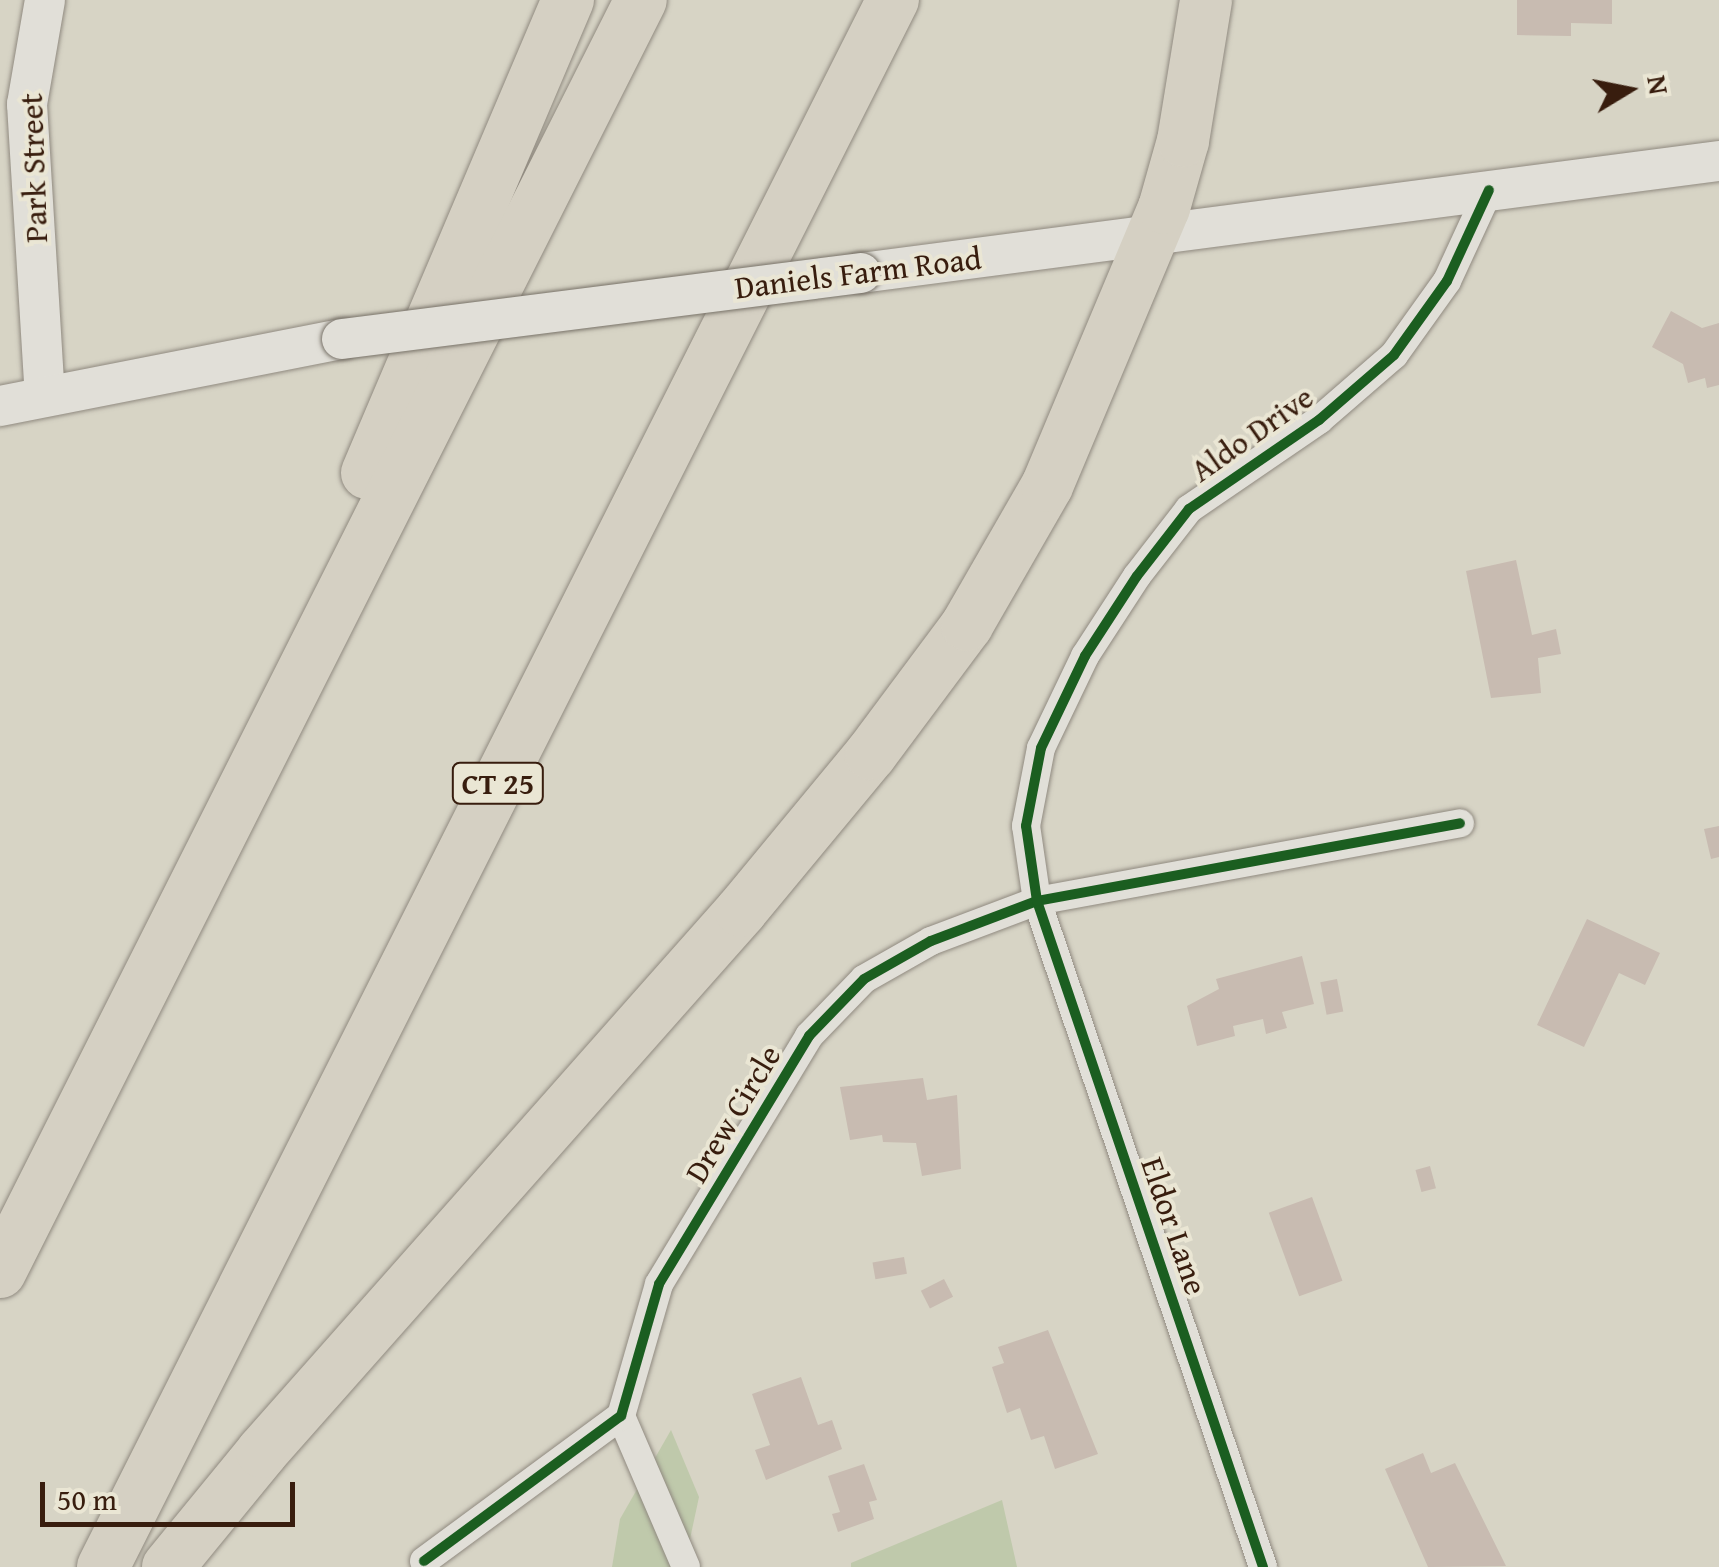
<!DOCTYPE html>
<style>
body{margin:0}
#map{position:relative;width:1719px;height:1567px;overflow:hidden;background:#d7d4c5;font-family:"Gentium Book Plus",serif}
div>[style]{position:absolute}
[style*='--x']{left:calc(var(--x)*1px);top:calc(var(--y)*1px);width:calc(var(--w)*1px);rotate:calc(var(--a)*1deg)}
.green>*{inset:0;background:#bfc9ab}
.building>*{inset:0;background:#c8bbb1;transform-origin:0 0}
.roads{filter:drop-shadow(0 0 2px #908a80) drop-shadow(0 0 2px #908a80)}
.street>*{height:28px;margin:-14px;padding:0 14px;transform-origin:14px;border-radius:14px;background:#e1dfd8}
.secondary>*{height:40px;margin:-20px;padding:0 20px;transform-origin:20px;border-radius:20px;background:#e1dfd8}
.highway>*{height:52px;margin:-26px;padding:0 26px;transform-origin:26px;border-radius:26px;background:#d5d0c3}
.bridges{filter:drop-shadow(0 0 2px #787268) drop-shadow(0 0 2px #787268)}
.secondary-bridge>*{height:40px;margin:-20px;padding:0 20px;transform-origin:20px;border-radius:20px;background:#e1dfd8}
.cycleway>*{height:10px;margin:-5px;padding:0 5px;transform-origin:5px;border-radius:5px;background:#1b5e20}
span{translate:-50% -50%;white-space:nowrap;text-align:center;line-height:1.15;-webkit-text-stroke:8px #eae6d4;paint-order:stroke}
.shield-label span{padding:2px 8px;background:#eae6d4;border:2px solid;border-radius:8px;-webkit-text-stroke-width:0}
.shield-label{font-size:30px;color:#381d0e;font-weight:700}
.street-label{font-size:32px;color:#381d0e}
.north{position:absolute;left:1579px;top:40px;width:100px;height:100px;-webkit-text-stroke:8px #eae6d4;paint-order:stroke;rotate:80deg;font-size:28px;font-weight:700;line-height:40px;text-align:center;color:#381d0e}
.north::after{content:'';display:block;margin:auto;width:35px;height:45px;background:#381d0e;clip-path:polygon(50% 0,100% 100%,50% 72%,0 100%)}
.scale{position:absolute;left:40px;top:1482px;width:255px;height:45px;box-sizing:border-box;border:5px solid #381d0e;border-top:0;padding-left:12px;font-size:30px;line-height:35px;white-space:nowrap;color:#381d0e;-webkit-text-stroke:8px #eae6d4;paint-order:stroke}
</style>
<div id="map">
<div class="green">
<i style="clip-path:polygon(671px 1430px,699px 1497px,684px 1567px,612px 1567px,620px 1519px)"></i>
<i style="clip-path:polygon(1002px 1500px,1017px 1567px,851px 1567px,851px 1563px)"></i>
</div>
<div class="building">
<i style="clip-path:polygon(1517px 0,1612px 0,1612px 24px,1571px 23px,1571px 36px,1517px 35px)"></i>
<i style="clip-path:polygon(1671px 311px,1702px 328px,1719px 323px,1719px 385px,1707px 388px,1705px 378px,1688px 383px,1683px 364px,1652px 347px)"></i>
<i style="clip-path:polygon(1516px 560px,1532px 635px,1556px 629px,1561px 654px,1538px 658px,1541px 693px,1491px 698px,1466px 571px)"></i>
<i style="clip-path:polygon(1719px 826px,1719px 857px,1711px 859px,1704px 829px)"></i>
<i style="clip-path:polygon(1587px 919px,1660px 953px,1645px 985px,1619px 973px,1584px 1047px,1537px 1025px)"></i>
<i style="clip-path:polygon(1302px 956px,1314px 1004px,1282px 1012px,1287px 1028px,1266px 1034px,1263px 1019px,1233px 1026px,1235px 1036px,1197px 1046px,1187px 1006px,1219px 989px,1216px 979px)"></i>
<i style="left:1337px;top:979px;width:33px;height:17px;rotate:79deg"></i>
<i style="clip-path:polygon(923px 1078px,927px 1100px,957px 1095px,961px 1169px,922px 1176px,916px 1143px,883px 1142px,882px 1135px,850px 1140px,840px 1087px)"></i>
<i style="left:1430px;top:1166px;width:23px;height:15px;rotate:75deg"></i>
<i style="left:1312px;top:1197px;width:89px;height:46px;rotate:70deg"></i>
<i style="left:904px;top:1257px;width:17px;height:32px;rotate:80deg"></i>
<i style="left:944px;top:1279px;width:20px;height:26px;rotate:63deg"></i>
<i style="clip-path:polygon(1048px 1330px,1098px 1454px,1055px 1469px,1044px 1436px,1031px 1440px,1020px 1408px,1007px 1413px,992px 1367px,1004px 1363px,998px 1347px)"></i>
<i style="clip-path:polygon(801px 1377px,818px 1425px,832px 1420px,842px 1449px,766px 1480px,755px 1450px,770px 1445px,752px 1394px)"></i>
<i style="clip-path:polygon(1423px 1453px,1431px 1473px,1455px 1463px,1506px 1566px,1428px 1567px,1385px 1469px)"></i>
<i style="clip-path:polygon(864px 1464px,877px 1500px,869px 1502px,874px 1519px,838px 1532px,832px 1514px,840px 1512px,828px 1476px)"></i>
</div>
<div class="roads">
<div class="street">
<i style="--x:621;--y:1416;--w:164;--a:66.7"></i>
<i style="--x:424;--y:1561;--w:245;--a:-36.4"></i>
<i style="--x:621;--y:1416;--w:137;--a:-73.9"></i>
<i style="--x:659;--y:1284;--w:290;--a:-58.8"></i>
<i style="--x:809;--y:1036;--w:79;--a:-46"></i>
<i style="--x:864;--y:979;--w:77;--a:-29.6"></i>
<i style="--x:931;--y:941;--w:113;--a:-20.7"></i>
<i style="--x:1037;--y:901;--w:430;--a:-10.4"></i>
<i style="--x:1263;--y:1567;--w:703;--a:-108.74"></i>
<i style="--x:1037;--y:901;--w:76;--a:-98.3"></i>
<i style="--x:1026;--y:826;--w:79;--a:-79.1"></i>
<i style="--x:1041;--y:748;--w:102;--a:-64.4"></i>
<i style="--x:1085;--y:656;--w:95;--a:-57"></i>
<i style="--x:1137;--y:576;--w:85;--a:-52.2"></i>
<i style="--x:1189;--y:509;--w:158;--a:-34.4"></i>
<i style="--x:1319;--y:420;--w:99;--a:-40.9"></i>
<i style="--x:1394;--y:355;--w:91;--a:-54.4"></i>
<i style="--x:1447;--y:281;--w:100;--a:-65.2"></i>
</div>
<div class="secondary">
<i style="--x:45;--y:0;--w:106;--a:99.8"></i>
<i style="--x:27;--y:104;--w:293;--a:86.5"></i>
<i style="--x:861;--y:273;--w:865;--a:-7.44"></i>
<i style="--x:0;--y:406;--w:349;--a:-11.1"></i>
</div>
<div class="highway">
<i style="--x:367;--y:473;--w:514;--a:-66.98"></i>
<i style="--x:0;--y:1272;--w:1424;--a:-63.26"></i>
<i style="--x:103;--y:1567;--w:1755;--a:-63.25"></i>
<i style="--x:168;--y:1567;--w:149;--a:-50.7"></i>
<i style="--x:262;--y:1452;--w:723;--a:-48.48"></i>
<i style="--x:741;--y:911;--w:204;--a:-50.4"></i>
<i style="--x:871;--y:754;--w:161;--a:-53.3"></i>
<i style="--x:967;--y:625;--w:160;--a:-60.1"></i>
<i style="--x:1047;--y:486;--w:302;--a:-67.2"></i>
<i style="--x:1164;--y:208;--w:70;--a:-74.2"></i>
<i style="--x:1183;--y:141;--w:143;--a:-80.7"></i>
</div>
</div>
<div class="bridges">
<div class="secondary-bridge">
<i style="--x:342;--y:339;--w:523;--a:-7.25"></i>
</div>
</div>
<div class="cycleway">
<i style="--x:424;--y:1561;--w:245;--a:-36.4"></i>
<i style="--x:621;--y:1416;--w:137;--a:-73.9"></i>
<i style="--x:659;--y:1284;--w:290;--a:-58.8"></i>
<i style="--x:809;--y:1036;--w:79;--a:-46"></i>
<i style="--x:864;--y:979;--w:77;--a:-29.6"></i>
<i style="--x:931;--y:941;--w:113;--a:-20.7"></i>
<i style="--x:1037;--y:901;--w:430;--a:-10.4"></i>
<i style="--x:1263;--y:1567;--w:703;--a:-108.74"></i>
<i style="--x:1037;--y:901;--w:76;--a:-98.3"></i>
<i style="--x:1026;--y:826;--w:79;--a:-79.1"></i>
<i style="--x:1041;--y:748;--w:102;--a:-64.4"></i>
<i style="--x:1085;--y:656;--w:95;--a:-57"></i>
<i style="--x:1137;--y:576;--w:85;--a:-52.2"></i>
<i style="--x:1189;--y:509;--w:158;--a:-34.4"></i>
<i style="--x:1319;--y:420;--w:99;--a:-40.9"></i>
<i style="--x:1394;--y:355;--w:91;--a:-54.4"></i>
<i style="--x:1447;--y:281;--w:100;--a:-65.2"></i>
</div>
<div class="shield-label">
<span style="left:498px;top:783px">CT 25</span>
</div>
<div class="street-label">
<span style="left:34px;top:168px;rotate:-92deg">Park Street</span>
<span style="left:858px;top:273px;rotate:-7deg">Daniels Farm Road</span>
<span style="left:1252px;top:434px;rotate:-35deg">Aldo Drive</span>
<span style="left:733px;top:1114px;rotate:-59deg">Drew Circle</span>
<span style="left:1174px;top:1226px;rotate:71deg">Eldor Lane</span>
</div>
<div class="north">N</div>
<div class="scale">50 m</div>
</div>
